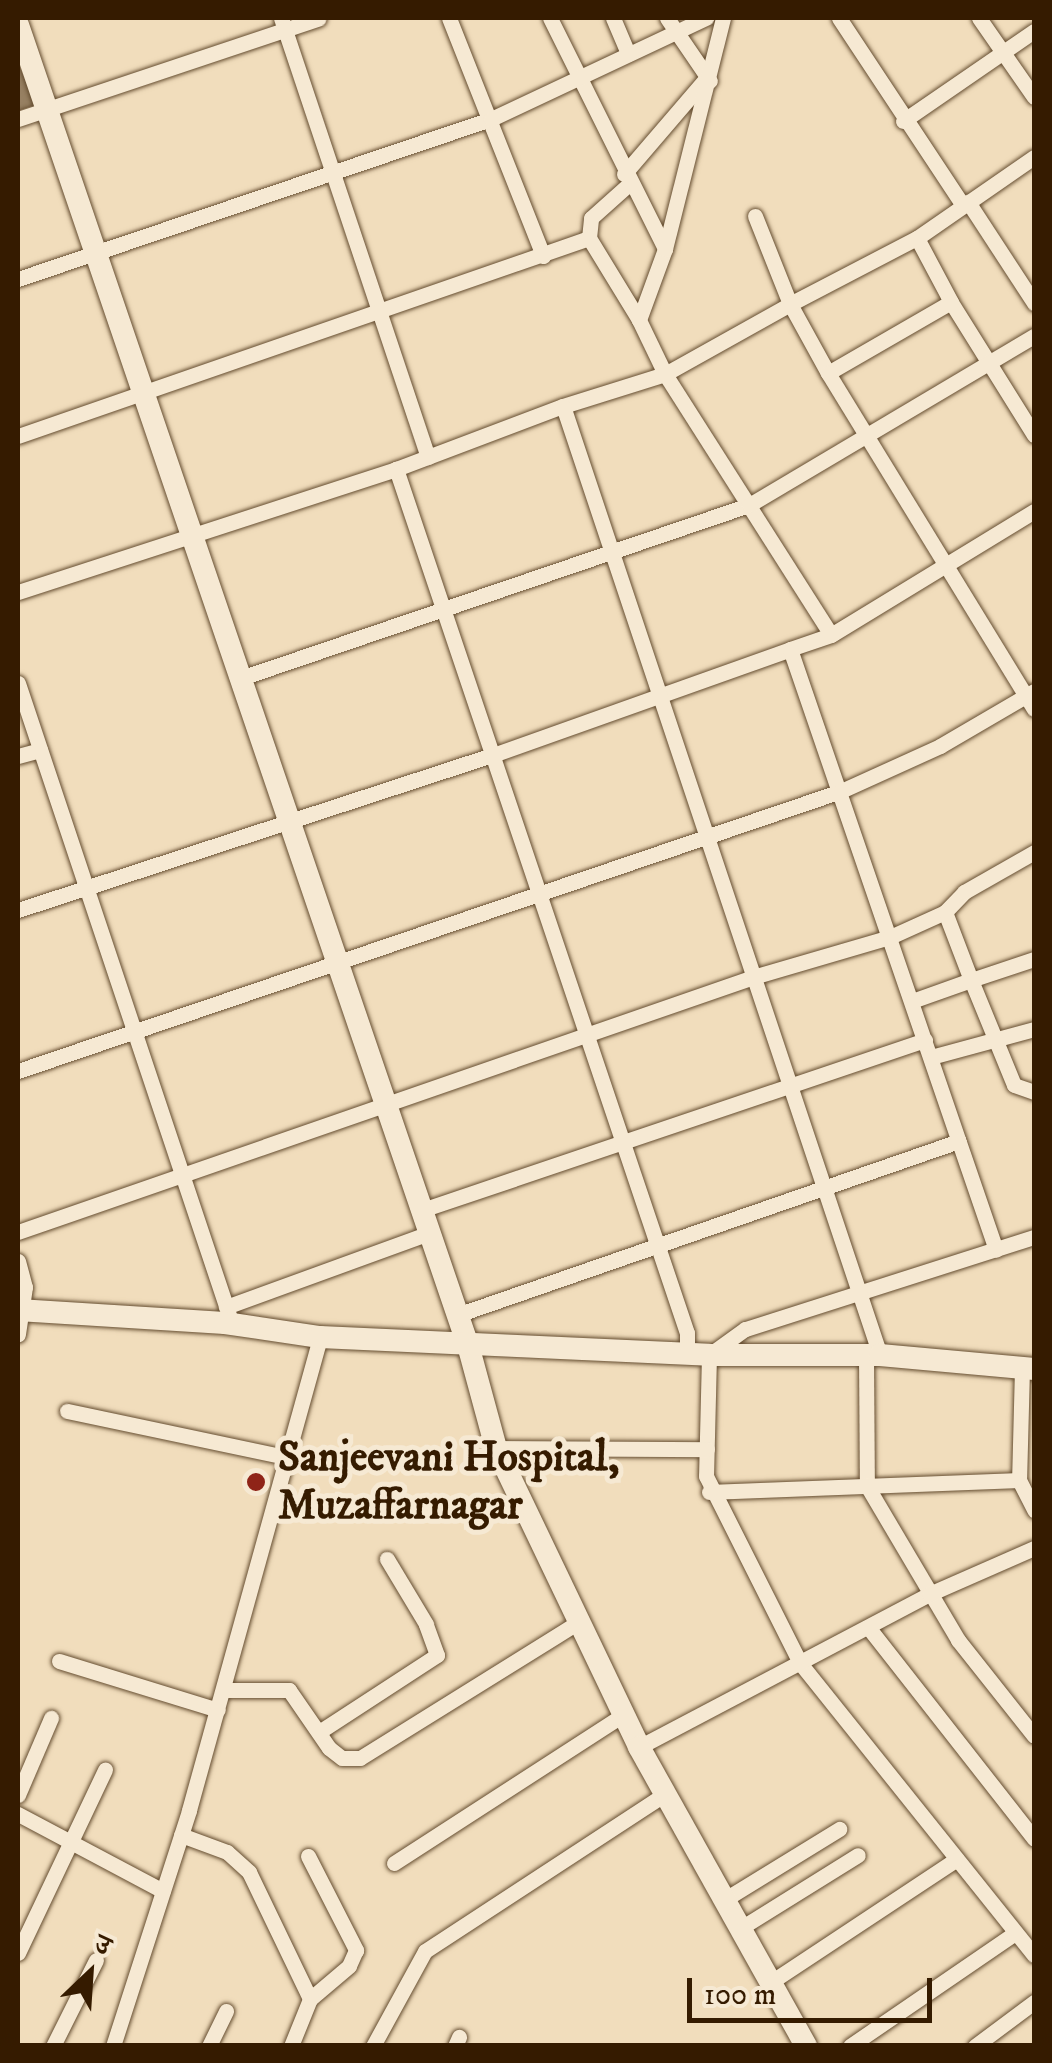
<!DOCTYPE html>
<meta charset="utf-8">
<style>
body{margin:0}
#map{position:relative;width:1052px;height:2063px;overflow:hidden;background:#f1ddbc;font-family:"IM FELL DW Pica","Noto Serif Devanagari",serif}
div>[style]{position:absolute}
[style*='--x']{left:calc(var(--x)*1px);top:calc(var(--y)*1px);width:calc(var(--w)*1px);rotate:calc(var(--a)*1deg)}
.building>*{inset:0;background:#978062}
.roads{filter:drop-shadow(0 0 2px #644c2f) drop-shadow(0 0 2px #644c2f)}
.street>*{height:15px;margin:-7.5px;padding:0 7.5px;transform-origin:7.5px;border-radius:7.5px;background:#f6e9d3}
.secondary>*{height:22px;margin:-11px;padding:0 11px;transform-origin:11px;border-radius:11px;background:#f6e9d3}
.dots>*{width:28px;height:28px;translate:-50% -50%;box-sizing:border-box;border:5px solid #f6e9d3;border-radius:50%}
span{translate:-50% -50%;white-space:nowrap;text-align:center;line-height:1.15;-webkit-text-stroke:10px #f6e9d3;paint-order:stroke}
.poi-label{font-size:42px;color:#351b00;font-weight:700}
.left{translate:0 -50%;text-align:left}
.frame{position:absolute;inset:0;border:20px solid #351b00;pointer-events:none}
.north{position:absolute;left:40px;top:1923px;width:100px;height:100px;-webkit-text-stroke:8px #f6e9d3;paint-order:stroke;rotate:25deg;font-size:28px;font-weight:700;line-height:40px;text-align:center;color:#351b00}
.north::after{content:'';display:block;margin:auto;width:35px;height:45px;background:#351b00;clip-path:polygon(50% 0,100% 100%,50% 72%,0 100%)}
.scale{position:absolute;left:687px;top:1978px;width:245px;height:45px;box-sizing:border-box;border:5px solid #351b00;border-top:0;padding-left:12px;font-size:30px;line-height:35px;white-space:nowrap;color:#351b00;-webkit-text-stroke:8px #f6e9d3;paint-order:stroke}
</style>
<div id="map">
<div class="building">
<i style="clip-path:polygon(18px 62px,35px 105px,18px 111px)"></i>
</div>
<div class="roads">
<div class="street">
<i style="--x:281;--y:18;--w:463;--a:71.5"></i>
<i style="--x:449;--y:18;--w:256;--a:68.4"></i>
<i style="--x:550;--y:18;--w:258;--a:63.5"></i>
<i style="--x:613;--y:18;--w:39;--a:67"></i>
<i style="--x:667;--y:18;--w:76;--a:55.7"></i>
<i style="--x:839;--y:18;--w:224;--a:56.5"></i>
<i style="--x:979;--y:18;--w:96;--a:55.2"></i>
<i style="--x:18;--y:119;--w:317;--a:-18.5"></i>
<i style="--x:903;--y:121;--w:159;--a:-34.5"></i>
<i style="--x:624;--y:174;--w:128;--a:-49.4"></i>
<i style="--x:968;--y:202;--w:121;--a:56.8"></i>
<i style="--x:755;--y:216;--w:95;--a:68.3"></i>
<i style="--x:790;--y:304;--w:143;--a:-27.5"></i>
<i style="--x:917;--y:238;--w:142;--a:-34.7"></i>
<i style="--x:589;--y:238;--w:20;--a:-84"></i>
<i style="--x:591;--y:218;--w:51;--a:-41.8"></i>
<i style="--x:917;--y:238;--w:72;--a:62"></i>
<i style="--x:18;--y:279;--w:499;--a:-18.7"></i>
<i style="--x:491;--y:119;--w:238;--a:-25.2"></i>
<i style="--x:639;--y:320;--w:60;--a:64.3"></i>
<i style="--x:665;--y:374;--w:309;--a:57.5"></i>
<i style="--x:563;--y:406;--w:107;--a:-17.4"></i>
<i style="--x:665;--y:374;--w:143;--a:-29.2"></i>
<i style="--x:790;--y:304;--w:79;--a:61.2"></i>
<i style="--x:1034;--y:435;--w:157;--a:-122"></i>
<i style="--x:951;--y:302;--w:142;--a:150"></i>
<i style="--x:828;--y:373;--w:394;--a:58.5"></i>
<i style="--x:18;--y:436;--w:604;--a:-19.12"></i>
<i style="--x:589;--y:238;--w:96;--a:58.6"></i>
<i style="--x:639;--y:320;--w:76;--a:-69.9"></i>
<i style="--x:665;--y:249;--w:238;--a:-75.9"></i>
<i style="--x:18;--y:592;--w:398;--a:-18"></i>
<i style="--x:790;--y:649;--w:43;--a:-18.9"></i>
<i style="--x:831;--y:635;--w:238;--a:-31.4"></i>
<i style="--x:241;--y:678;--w:537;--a:-18.81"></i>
<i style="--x:749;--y:505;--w:331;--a:-30.7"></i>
<i style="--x:18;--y:683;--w:676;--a:71.54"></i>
<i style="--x:18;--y:756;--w:23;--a:-15"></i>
<i style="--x:18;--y:910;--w:500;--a:-18.1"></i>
<i style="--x:493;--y:755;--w:315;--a:-19.6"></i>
<i style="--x:790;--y:649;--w:635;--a:71.08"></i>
<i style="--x:945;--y:912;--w:73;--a:69.1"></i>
<i style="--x:971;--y:980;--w:66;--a:-18.4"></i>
<i style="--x:912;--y:1001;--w:63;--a:-19.6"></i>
<i style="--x:971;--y:980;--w:113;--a:67.7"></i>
<i style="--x:1014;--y:1085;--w:21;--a:19"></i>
<i style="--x:931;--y:1057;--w:107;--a:-15.2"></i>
<i style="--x:18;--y:1071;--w:869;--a:-18.79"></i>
<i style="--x:841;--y:791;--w:109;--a:-24.4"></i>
<i style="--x:940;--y:746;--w:109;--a:-30.3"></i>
<i style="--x:422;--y:1210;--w:531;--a:-18.67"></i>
<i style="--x:18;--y:1232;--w:778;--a:-19.13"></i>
<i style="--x:753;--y:977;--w:143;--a:-16.3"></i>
<i style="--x:890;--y:937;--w:60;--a:-24.4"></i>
<i style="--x:945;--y:912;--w:28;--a:-46"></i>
<i style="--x:964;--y:892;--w:81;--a:-29.7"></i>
<i style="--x:1034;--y:1237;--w:303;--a:162.3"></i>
<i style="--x:745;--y:1329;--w:44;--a:144.2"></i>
<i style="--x:709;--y:1355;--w:121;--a:91.4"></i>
<i style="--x:706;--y:1476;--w:209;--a:63.3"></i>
<i style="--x:800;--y:1663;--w:374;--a:51.3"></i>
<i style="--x:18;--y:1261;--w:27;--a:75"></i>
<i style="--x:25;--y:1287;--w:48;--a:98.5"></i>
<i style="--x:226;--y:1307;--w:216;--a:-20"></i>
<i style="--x:457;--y:1315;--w:531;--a:-19.12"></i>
<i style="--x:687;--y:1354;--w:21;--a:-90"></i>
<i style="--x:687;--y:1333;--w:912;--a:-108.61"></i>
<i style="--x:396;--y:469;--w:178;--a:-20.7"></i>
<i style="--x:563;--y:406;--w:1001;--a:71.53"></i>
<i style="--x:866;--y:1355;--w:131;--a:89.6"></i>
<i style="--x:867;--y:1486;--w:179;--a:59.4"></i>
<i style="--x:958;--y:1640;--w:122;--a:51.6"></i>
<i style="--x:1022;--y:1368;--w:112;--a:91.5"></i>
<i style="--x:1019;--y:1480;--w:34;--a:63"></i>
<i style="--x:67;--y:1411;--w:223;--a:11.9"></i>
<i style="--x:496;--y:1448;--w:211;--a:0.3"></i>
<i style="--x:709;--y:1492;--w:310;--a:-2.2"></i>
<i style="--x:868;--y:1627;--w:269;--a:51.9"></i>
<i style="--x:59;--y:1661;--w:166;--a:17.1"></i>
<i style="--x:223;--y:1690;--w:66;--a:0"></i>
<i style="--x:289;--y:1690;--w:70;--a:55.4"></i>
<i style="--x:329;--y:1748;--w:16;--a:38"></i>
<i style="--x:342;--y:1758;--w:18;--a:0"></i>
<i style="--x:360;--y:1758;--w:256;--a:-31.9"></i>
<i style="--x:319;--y:1732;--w:141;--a:-33.1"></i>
<i style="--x:437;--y:1655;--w:33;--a:-110"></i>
<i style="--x:426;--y:1624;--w:76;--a:-121"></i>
<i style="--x:639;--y:1747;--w:328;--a:-27.8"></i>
<i style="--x:929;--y:1594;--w:115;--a:-23.7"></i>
<i style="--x:18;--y:1795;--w:84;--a:-66.8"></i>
<i style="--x:18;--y:1814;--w:164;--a:28"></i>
<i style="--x:181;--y:1835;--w:49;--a:20.3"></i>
<i style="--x:227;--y:1852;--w:30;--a:42"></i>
<i style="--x:249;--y:1872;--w:141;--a:64.3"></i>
<i style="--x:310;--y:1999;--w:51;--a:112"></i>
<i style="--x:308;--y:1856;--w:106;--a:62.9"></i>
<i style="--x:356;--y:1950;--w:17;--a:114"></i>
<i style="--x:349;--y:1966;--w:51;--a:139.8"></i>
<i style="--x:394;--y:1863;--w:273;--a:-32.9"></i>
<i style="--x:727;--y:1898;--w:132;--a:-31.6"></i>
<i style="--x:744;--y:1926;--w:134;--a:-31.9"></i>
<i style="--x:18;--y:1953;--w:203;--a:-64.6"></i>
<i style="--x:774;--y:1980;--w:219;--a:-33.5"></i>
<i style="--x:53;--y:2046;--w:96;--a:-63.4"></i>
<i style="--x:113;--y:2046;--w:248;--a:-72.1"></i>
<i style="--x:189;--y:1810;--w:491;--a:-74.5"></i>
<i style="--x:209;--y:2046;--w:39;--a:-64"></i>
<i style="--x:373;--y:2046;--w:108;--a:-61.3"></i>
<i style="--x:425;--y:1951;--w:287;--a:-33.2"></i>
<i style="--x:455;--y:2046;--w:10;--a:-66"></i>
<i style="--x:850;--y:2046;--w:200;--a:-34.4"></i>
<i style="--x:975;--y:2046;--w:74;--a:-36.7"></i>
</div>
<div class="secondary">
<i style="--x:18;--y:25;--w:1395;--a:71.18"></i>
<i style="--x:468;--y:1345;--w:107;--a:74.8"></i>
<i style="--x:496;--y:1448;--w:331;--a:64.4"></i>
<i style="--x:639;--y:1747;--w:342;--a:60.8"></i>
<i style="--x:18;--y:1310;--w:207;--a:3.6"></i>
<i style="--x:225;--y:1323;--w:96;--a:8.4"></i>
<i style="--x:320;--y:1337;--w:389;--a:2.6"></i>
<i style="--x:709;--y:1355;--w:171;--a:0"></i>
<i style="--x:880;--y:1355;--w:155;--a:5.2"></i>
</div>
</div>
<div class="dots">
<i style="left:256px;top:1482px;background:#8f2418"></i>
</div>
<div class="poi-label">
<span class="left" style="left:278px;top:1482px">Sanjeevani Hospital,<br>Muzaffarnagar</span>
</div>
<div class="frame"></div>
<div class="north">उ</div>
<div class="scale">100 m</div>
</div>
